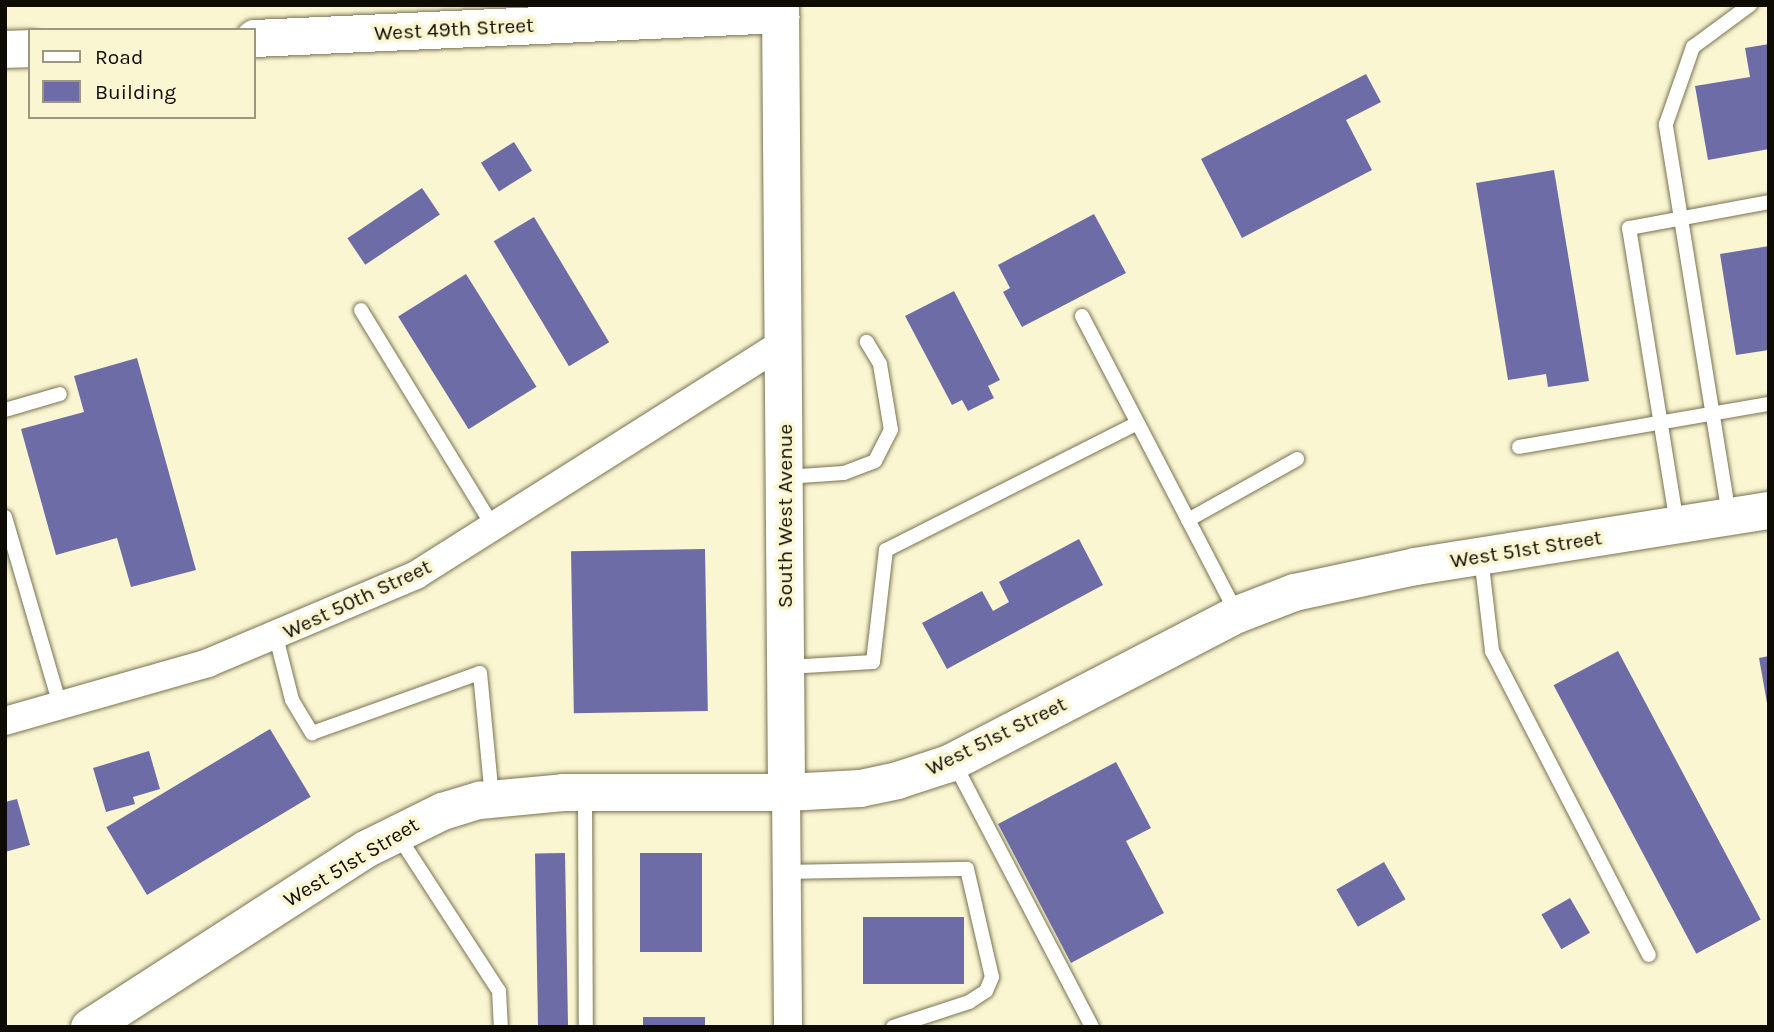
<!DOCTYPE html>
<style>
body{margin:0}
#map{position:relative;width:1774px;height:1032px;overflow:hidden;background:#fbf6d2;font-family:Karla,sans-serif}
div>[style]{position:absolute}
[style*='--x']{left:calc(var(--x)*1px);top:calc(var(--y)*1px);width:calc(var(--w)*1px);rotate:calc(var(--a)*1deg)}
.building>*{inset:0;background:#6d6ca7;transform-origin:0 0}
.roads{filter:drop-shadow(0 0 2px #787353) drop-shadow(0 0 2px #787353)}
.service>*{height:14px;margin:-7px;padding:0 7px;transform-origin:7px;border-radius:7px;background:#fff}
.minor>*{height:28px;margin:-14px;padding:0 14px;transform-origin:14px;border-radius:14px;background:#fff}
.tertiary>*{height:37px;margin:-18.5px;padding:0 18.5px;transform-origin:18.5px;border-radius:18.5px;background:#fff}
span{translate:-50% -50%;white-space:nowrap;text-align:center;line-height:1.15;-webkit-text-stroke:7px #fbf6d2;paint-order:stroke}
.street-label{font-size:21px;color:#0e0c02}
.frame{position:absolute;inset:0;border:7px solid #0e0c02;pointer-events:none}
.legend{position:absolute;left:28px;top:28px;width:228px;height:91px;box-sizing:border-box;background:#fbf6d2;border:2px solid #9c987f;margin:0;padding:9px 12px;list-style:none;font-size:21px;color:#0e0c02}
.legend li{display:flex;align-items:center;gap:14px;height:35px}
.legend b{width:35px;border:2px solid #9c987f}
</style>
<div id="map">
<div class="building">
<i style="clip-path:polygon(1769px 44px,1769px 149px,1708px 160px,1695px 86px,1750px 77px,1745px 48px)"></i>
<i style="clip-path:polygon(1366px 74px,1381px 102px,1346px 120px,1372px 170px,1242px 238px,1201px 159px)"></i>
<i style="left:514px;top:142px;width:34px;height:39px;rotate:58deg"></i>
<i style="clip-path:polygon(1554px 170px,1589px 381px,1548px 387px,1546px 374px,1508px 380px,1476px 183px)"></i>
<i style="left:422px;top:188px;width:32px;height:90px;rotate:56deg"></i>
<i style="clip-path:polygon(1094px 214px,1126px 273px,1022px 327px,1003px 292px,1010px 288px,998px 265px)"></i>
<i style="left:534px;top:217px;width:146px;height:47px;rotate:59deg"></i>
<i style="clip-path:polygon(1769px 246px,1769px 350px,1736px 355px,1720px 254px)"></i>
<i style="left:466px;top:274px;width:133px;height:80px;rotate:58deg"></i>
<i style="clip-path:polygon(954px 291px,1000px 380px,988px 386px,994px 398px,968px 411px,962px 400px,952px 405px,905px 316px)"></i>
<i style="clip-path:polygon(137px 358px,196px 570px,131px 587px,117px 538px,56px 555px,21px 429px,84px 412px,74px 376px)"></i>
<i style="clip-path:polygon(1079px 539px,1103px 585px,947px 669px,922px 623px,982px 591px,993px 611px,1009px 602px,999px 582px)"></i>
<i style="left:705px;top:549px;width:162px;height:134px;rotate:89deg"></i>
<i style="left:1618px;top:651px;width:304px;height:73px;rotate:62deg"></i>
<i style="clip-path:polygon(1769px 656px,1769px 703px,1767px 703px,1759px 658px)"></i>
<i style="left:270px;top:729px;width:79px;height:191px;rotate:59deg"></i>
<i style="clip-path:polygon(149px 751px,160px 789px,133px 797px,135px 804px,106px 812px,93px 768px)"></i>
<i style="clip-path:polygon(1116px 762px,1151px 828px,1126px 841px,1164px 913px,1071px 963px,998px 824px)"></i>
<i style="clip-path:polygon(17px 799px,30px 845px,5px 852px,5px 802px)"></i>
<i style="left:565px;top:853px;width:174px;height:30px;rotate:89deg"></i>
<i style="left:640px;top:853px;width:62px;height:99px"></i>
<i style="left:1384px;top:862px;width:43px;height:55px;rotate:60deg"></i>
<i style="left:1570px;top:898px;width:40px;height:33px;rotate:60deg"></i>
<i style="left:964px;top:917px;width:67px;height:101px;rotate:90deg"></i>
<i style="left:643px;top:1017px;width:62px;height:10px"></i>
</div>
<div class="roads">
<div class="service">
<i style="--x:361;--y:310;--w:253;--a:58.6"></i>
<i style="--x:1082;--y:316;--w:334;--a:62.5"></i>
<i style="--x:5;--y:410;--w:57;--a:-16.2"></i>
<i style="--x:1519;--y:447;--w:254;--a:-9.8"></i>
<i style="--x:785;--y:477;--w:59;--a:-3.9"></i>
<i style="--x:844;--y:473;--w:33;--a:-21"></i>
<i style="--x:875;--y:461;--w:35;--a:-63"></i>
<i style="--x:891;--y:430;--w:67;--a:-99.5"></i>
<i style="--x:880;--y:364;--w:26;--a:-121"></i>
<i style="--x:1729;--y:515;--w:396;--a:-99.2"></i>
<i style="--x:1666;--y:124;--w:82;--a:-70.7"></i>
<i style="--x:1693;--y:47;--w:71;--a:-36.4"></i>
<i style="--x:5;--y:517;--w:196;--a:73.7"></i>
<i style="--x:1188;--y:520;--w:125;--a:-29.2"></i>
<i style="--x:1677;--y:524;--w:300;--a:-99.2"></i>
<i style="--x:1629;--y:228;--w:142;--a:-10.5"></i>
<i style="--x:1481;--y:557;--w:95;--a:83.3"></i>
<i style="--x:1492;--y:651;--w:342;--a:62.7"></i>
<i style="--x:276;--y:637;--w:65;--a:75.7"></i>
<i style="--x:292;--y:700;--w:39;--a:59"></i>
<i style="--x:312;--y:733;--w:178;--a:-19.7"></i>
<i style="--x:480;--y:673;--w:125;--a:84.5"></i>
<i style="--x:787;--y:667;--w:86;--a:-3.3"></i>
<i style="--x:873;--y:662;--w:113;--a:-83.4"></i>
<i style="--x:886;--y:550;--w:281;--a:-26.8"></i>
<i style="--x:953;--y:761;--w:300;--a:62.4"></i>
<i style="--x:585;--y:793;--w:234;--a:89.8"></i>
<i style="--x:397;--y:834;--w:187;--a:57"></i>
<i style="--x:499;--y:991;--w:36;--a:87"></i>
<i style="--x:787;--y:872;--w:180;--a:-1"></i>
<i style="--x:967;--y:869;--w:111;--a:77"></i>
<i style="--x:992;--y:977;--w:15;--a:113"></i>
<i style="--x:986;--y:991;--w:20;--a:147"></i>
<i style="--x:969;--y:1002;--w:80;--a:161.8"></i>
</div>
<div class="minor">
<i style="--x:5;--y:721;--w:211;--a:-15.9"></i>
<i style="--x:208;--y:663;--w:226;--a:-22.9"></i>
<i style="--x:416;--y:575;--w:436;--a:-32.3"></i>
<i style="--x:786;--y:792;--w:235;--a:89.5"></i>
</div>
<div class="tertiary">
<i style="--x:780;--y:5;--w:787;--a:89.56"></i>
<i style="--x:254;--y:38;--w:527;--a:-2.61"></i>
<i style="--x:5;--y:49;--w:25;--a:-2"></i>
<i style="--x:89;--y:1027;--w:328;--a:-32.8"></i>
<i style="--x:365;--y:849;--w:86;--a:-26.3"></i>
<i style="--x:442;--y:811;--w:39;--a:-17"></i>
<i style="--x:479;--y:800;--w:84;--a:-5.4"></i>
<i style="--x:563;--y:792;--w:223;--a:0"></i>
<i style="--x:786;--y:792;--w:74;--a:-3.1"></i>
<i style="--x:860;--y:788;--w:38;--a:-12"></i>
<i style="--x:897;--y:780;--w:55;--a:-18.1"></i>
<i style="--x:949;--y:763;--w:324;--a:-27.4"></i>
<i style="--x:1237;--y:614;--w:61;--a:-21.1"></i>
<i style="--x:1294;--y:592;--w:124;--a:-12.1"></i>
<i style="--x:1415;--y:566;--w:358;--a:-9"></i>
</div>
</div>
<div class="street-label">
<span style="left:454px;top:29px;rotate:-3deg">West 49th Street</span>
<span style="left:785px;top:516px;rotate:-90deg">South West Avenue</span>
<span style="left:1526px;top:549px;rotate:-9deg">West 51st Street</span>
<span style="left:357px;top:599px;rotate:-25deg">West 50th Street</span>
<span style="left:996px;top:736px;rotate:-26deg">West 51st Street</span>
<span style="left:351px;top:862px;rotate:-31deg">West 51st Street</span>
</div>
<div class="frame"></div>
<ul class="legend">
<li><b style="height:9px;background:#fff"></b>Road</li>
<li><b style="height:19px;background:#6d6ca7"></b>Building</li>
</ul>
</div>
